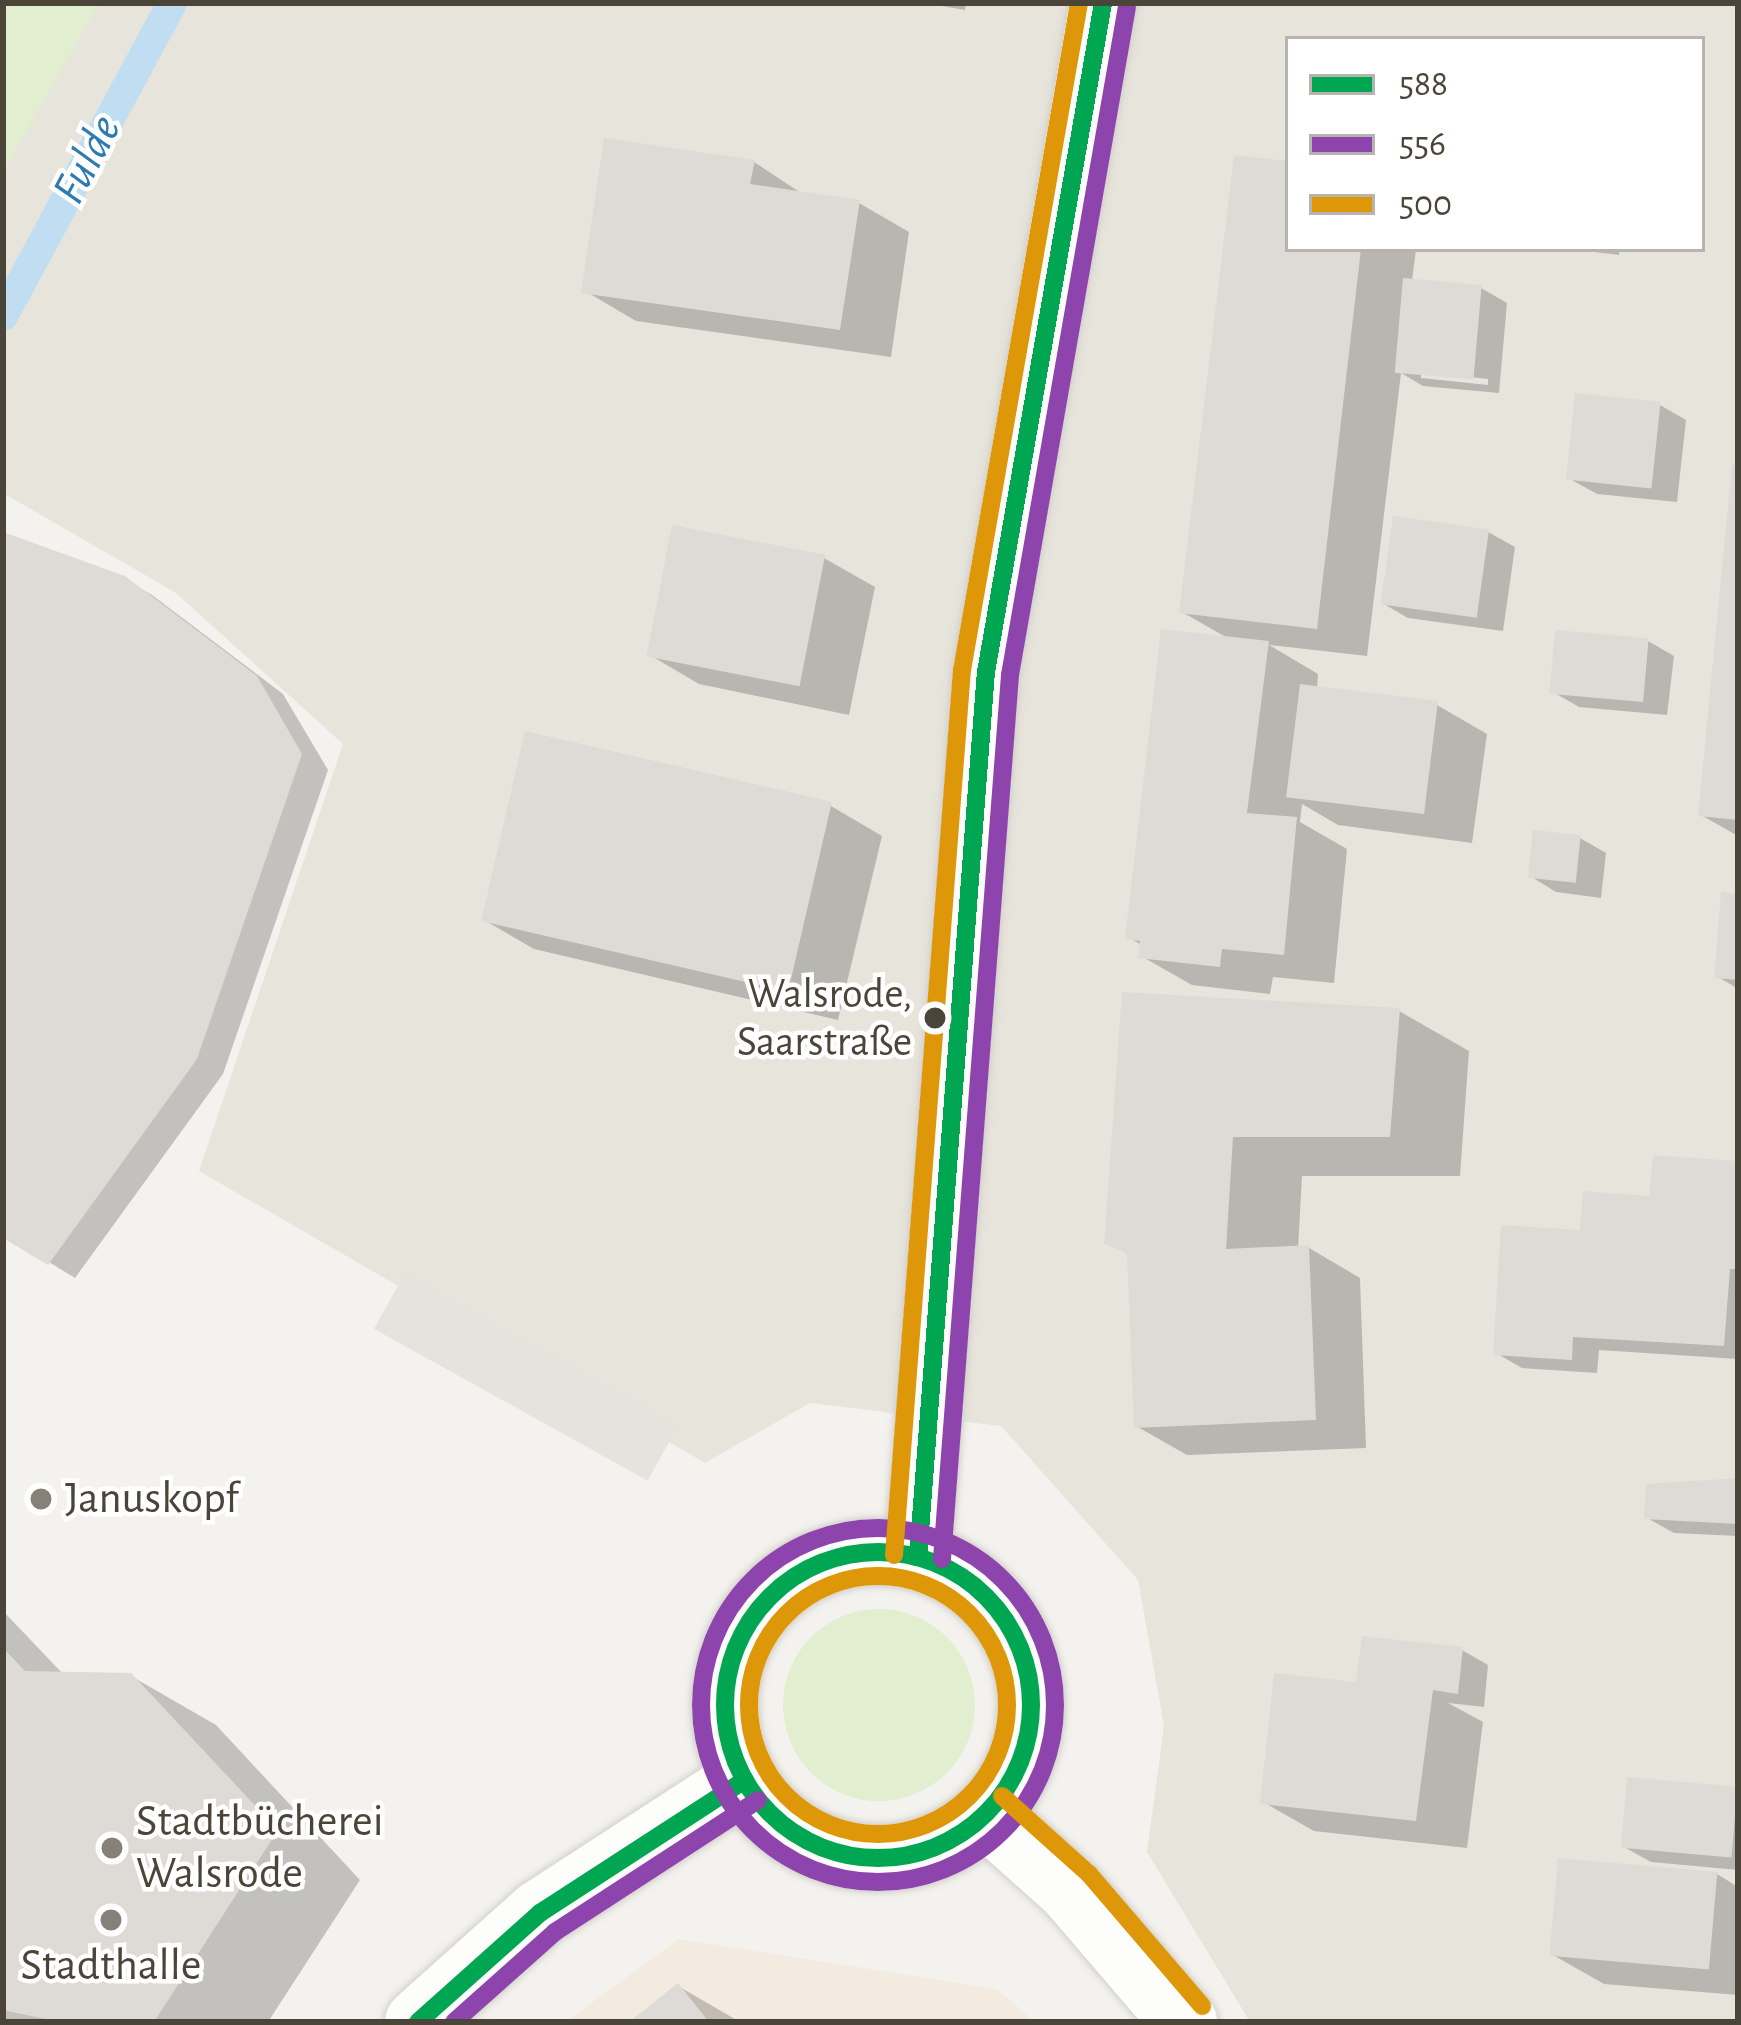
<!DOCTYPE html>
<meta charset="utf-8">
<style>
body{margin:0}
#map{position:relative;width:1741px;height:2025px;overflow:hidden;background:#f4f2ee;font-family:"Alegreya Sans",sans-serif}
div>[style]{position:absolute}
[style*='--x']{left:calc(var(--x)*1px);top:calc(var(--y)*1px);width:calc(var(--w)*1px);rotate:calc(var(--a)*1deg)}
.residential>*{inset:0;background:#e7e4dc}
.commercial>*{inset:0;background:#f3ebdf}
.green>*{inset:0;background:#e1eecf}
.round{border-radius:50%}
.parking>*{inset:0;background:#e6e3df;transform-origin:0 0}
.shadow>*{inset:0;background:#0003}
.stream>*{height:30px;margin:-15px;padding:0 15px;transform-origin:15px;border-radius:15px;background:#c0ddf1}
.building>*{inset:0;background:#dedbd6;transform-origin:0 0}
.roads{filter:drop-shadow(0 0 3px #d2d0cb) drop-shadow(0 0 3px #d2d0cb)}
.minor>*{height:66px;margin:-33px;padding:0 33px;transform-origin:33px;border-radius:33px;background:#fdfdfc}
.minor>.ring{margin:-33px;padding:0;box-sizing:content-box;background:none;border:66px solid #fdfdfc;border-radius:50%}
.bus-1>*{height:18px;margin:-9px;padding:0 9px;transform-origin:9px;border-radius:9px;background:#00a651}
.bus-1>.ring{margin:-9px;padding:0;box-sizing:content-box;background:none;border:18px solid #00a651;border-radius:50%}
.bus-2>*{height:18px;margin:-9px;padding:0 9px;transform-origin:9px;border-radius:9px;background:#8e44ad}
.bus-2>.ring{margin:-9px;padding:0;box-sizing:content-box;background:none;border:18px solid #8e44ad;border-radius:50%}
.bus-3>*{height:18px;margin:-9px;padding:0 9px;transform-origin:9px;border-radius:9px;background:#dd9709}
.bus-3>.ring{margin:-9px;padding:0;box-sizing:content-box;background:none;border:18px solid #dd9709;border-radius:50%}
.dots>*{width:33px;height:33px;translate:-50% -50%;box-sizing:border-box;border:6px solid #fff;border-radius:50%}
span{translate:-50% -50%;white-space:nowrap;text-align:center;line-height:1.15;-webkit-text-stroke:9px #fff;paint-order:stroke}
.bus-label{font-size:42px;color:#4b4439}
.right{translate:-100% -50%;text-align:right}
.poi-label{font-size:45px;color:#4b4439}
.left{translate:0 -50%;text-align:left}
.water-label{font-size:48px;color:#2e7ab2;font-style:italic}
.frame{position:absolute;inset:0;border:6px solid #4b4439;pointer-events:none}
.legend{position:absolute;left:1285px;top:36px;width:420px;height:216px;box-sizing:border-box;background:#fff;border:3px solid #b7b4b0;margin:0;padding:15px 21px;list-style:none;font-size:36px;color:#4b4439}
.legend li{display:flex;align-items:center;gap:24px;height:60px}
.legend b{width:60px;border:3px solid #b7b4b0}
</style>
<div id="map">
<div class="residential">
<i style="clip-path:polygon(evenodd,3px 3px,1738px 3px,1738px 2022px,1250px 2022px,1147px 1852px,1164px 1726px,1138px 1580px,1001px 1426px,810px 1403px,705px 1463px,199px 1171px,343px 744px,176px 593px,3px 493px,3px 3px,1288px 39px,1702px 39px,1702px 249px,1288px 249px,1288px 39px)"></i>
</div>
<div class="commercial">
<i style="clip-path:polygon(679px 1939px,997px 1989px,1035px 2022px,565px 2022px)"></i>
</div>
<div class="green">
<i style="clip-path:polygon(3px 3px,99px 3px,3px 173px)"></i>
<i class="round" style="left:783px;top:1609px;width:192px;height:192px"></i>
</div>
<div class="parking">
<i style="left:405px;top:1273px;width:313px;height:64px;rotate:29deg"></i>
</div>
<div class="shadow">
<i style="clip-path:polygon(924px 3px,966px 3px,965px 10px)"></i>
<i style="clip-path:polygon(evenodd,1237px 158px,1288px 164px,1288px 249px,1416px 249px,1412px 281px,1481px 288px,1507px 303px,1499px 393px,1423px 386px,1401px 373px,1367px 656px,1269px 645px,1318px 674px,1317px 689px,1437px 705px,1487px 734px,1472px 843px,1338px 825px,1302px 804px,1300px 822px,1347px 849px,1334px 983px,1273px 977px,1270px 994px,1192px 985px,1141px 956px,1143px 946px,1128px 937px,1231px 640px,1182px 612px,1237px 158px,1421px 372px,1488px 379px,1488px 385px,1421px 378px,1421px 372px)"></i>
<i style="clip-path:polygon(754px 162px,804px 195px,859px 203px,909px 232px,891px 357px,636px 321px,585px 291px)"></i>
<i style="clip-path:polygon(1569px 249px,1620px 249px,1619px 255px)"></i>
<i style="clip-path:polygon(1660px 405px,1686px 420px,1677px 502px,1597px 494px,1570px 479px)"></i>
<i style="clip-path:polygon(1738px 469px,1738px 836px,1701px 815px)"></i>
<i style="clip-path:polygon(1488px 532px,1515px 547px,1503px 631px,1408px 618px,1382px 603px)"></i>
<i style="clip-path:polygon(3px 535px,124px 579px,152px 595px,283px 694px,328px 770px,223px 1074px,75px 1278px,3px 1234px)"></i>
<i style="clip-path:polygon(824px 558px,875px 587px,849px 715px,699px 684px,648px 654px)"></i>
<i style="clip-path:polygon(1648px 641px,1674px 656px,1667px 715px,1579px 707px,1553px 692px)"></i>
<i style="clip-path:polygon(831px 806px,882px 836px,838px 1020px,534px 949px,484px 920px)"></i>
<i style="clip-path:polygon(1580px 838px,1606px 853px,1601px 898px,1556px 892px,1530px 876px)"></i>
<i style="clip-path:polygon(1738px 897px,1738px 989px,1717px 976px)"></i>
<i style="clip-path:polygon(1124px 995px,1399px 1011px,1469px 1051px,1460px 1176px,1302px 1176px,1298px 1249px,1309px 1248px,1360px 1278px,1366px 1448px,1187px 1455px,1136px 1426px,1130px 1255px,1108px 1242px)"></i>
<i style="clip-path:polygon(1738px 1163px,1738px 1359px,1599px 1350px,1597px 1373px,1522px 1368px,1496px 1353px,1583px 1233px)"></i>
<i style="clip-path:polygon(1738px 1481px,1738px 1536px,1674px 1533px,1647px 1518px)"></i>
<i style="clip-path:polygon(3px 1611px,64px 1675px,131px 1676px,216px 1725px,360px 1880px,268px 2022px,3px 2022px)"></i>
<i style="clip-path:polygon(1462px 1650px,1488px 1665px,1484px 1707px,1448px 1703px,1483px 1722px,1467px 1848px,1314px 1831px,1263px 1802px,1358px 1685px)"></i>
<i style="clip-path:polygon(1738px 1789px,1738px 1870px,1651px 1862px,1624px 1847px)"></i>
<i style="clip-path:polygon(1717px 1874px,1738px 1887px,1738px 1995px,1604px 1984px,1553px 1955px)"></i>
<i style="clip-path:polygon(678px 1986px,740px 2022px,634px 2022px)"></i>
</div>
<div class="stream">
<i style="--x:3;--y:316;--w:356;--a:-61.6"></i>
</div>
<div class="building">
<i style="clip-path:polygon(604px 138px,755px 160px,750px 184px,860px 200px,840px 330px,581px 293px)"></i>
<i style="clip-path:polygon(1234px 155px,1288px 161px,1288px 249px,1361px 249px,1317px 629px,1179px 613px)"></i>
<i style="left:1403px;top:278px;width:79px;height:95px;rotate:5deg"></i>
<i style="left:1575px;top:393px;width:86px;height:87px;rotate:6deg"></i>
<i style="clip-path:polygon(1732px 465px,1738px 466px,1738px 820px,1698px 816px)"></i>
<i style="left:1393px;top:516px;width:97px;height:89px;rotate:8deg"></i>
<i style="left:672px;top:525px;width:156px;height:134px;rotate:11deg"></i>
<i style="clip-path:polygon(3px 532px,125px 576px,257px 676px,302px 754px,197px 1059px,48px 1265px,3px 1238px)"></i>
<i style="clip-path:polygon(1161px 629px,1269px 641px,1247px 813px,1297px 817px,1284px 955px,1222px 949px,1220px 967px,1138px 958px,1140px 941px,1125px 939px)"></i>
<i style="left:1555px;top:630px;width:94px;height:64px;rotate:5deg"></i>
<i style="left:1300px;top:684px;width:139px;height:114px;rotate:7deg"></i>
<i style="left:525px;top:731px;width:315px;height:195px;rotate:13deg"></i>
<i style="left:1533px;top:830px;width:48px;height:48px;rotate:6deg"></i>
<i style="clip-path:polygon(1721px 892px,1738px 894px,1738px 980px,1714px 978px)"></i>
<i style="clip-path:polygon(1122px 992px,1400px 1008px,1390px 1137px,1233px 1137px,1226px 1249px,1309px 1245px,1316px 1420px,1134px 1428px,1127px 1253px,1104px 1244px)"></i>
<i style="clip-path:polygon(1653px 1155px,1738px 1161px,1738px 1269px,1730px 1269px,1724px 1346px,1573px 1337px,1572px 1360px,1493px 1355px,1501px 1225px,1580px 1230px,1583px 1191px,1649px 1196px)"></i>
<i style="clip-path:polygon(1738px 1478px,1738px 1524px,1644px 1519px,1646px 1484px)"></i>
<i style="clip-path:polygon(1362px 1636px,1463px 1647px,1458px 1694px,1433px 1690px,1416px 1821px,1260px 1804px,1274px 1673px,1356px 1682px)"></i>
<i style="clip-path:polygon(3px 1648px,25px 1671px,131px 1673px,278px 1830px,154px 2022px,59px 2022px,3px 2010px)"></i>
<i style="left:1627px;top:1777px;width:111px;height:71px;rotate:5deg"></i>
<i style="left:1558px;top:1858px;width:160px;height:98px;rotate:5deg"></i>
<i style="clip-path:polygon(678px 1983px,709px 2022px,629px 2022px)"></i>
</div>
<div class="roads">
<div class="minor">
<i class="ring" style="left:725px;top:1552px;width:240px;height:240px"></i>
<i style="--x:918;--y:1557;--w:888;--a:-85.61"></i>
<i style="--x:986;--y:672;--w:679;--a:-80.08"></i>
<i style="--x:986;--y:1814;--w:114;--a:41.8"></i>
<i style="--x:1071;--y:1890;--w:174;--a:49.4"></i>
<i style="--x:418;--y:2022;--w:164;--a:-41.8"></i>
<i style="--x:540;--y:1913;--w:244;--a:-33"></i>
</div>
</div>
<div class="bus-1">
<i class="ring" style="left:725px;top:1552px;width:288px;height:288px"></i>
<i style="--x:918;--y:1557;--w:888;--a:-85.61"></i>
<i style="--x:986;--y:672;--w:679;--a:-80.08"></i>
<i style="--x:418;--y:2022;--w:164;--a:-41.8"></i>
<i style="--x:540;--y:1913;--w:244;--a:-33"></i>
</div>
<div class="bus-2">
<i class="ring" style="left:701px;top:1528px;width:336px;height:336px"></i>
<i style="--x:942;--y:1559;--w:887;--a:-85.6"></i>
<i style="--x:1010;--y:675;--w:678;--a:-80.07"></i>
<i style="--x:454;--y:2022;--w:135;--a:-41.7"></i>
<i style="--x:555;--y:1932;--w:242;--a:-33"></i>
</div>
<div class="bus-3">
<i style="--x:894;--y:1555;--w:888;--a:-85.61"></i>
<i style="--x:962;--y:670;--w:677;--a:-80.05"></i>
<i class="ring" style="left:749px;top:1576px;width:240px;height:240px"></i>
<i style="--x:1002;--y:1796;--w:117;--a:41.9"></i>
<i style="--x:1089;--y:1874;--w:174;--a:49.4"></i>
</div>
<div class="dots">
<i style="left:935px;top:1018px;background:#4b4439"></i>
<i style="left:41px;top:1499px;background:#868178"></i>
<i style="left:112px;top:1848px;background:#868178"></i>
<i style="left:111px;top:1920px;background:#868178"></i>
</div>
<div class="bus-label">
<span class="right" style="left:912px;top:1018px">Walsrode,<br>Saarstraße</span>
</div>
<div class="poi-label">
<span class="left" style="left:65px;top:1499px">Januskopf</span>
<span class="left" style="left:136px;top:1848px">Stadtbücherei<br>Walsrode</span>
<span style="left:111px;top:1966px">Stadthalle</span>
</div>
<div class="water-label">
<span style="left:88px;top:160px;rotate:-62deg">Fulde</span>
</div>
<div class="frame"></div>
<ul class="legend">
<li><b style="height:15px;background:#00a651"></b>588</li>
<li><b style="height:15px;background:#8e44ad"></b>556</li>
<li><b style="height:15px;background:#dd9709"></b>500</li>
</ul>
</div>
